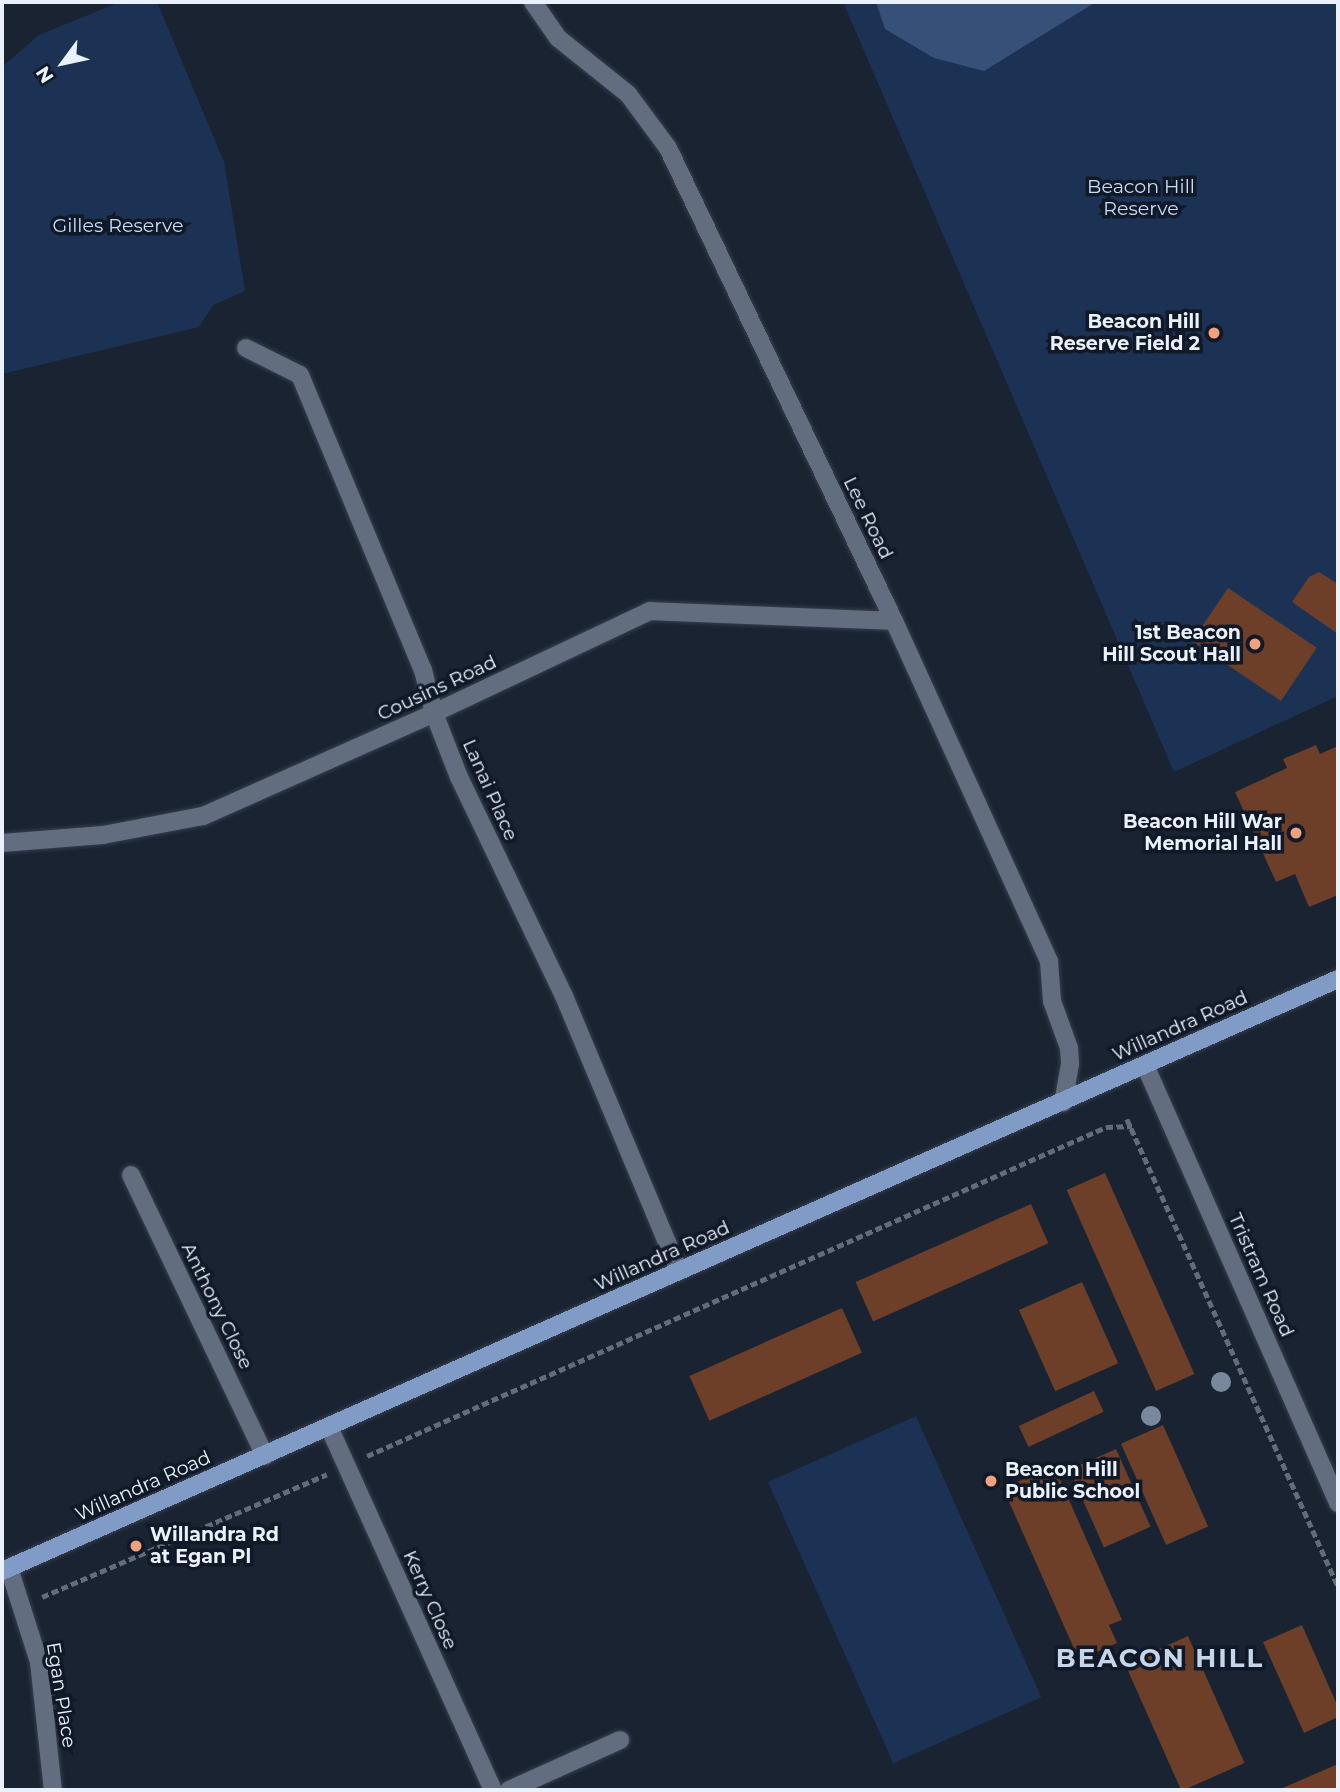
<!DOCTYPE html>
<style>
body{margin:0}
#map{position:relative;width:1340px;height:1792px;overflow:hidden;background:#192332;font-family:Montserrat,sans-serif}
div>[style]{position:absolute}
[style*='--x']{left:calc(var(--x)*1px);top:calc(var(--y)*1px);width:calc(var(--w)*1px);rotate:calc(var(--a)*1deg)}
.green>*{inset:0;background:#1c3254;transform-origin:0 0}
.forest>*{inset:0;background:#375078}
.building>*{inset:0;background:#6d3e28;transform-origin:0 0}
.path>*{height:4.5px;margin-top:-2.25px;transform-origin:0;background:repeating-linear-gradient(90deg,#636c79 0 7px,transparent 0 10.5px)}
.roads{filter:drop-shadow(0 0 2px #373e4c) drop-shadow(0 0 2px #373e4c)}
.minor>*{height:18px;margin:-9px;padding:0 9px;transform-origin:9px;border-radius:9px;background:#626d80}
.major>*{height:18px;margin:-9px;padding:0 9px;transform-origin:9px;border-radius:9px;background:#7f9bc6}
.trees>*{width:20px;height:20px;margin:-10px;border-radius:50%;background:#7a889e}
.dots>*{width:19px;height:19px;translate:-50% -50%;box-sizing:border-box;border:4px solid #101928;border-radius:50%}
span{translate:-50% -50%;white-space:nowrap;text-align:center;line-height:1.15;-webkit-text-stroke:7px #101928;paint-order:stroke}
.park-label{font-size:19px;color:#c9dbf6}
.poi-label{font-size:19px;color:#eaf1fb;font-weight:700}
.right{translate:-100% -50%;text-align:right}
.left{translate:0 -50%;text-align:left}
.street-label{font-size:19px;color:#eaf1fb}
.district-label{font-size:26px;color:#c7d5ea;font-weight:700;letter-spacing:2px}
.frame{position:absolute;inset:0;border:4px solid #eaf1fb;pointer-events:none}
.north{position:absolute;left:28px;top:28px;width:70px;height:70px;-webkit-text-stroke:5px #101928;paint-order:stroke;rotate:237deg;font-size:19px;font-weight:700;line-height:28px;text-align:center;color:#eaf1fb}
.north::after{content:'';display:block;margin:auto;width:24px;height:32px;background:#eaf1fb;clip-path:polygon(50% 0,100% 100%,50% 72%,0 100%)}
</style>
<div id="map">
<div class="green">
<i style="clip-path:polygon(120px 2px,157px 2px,224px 162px,245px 291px,213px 305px,199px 327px,2px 374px,2px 67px,39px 35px)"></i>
<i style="clip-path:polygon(843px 2px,1338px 2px,1338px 696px,1174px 772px)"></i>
<i style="left:916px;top:1416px;width:308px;height:162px;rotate:66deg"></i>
</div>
<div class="forest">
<i style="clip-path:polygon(876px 2px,1096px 2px,984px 71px,934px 58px,885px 29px)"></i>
</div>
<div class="building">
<i style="clip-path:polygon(1319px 572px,1338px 584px,1338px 634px,1292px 602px,1309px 577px)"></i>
<i style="left:1228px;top:588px;width:107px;height:64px;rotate:34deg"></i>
<i style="clip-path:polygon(1316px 745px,1320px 754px,1338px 746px,1338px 895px,1309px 907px,1295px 874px,1276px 882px,1235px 792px,1287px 768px,1283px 759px)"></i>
<i style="left:1105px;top:1173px;width:220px;height:42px;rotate:66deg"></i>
<i style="left:1031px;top:1204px;width:43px;height:192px;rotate:66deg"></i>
<i style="left:1082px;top:1282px;width:89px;height:69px;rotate:66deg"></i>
<i style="left:842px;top:1308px;width:49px;height:167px;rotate:66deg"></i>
<i style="left:1094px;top:1391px;width:23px;height:83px;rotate:65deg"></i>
<i style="left:1163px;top:1425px;width:111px;height:46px;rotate:66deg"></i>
<i style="left:1116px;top:1449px;width:85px;height:51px;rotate:66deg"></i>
<i style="clip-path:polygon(1054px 1466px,1122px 1620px,1109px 1625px,1117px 1643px,1079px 1660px,1003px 1488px)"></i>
<i style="clip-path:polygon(1302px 1625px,1338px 1707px,1338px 1717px,1304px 1733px,1263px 1642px)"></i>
<i style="left:1188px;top:1636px;width:139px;height:69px;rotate:66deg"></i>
<i style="clip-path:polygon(1338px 1764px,1338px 1790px,1278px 1790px)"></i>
</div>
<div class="path">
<i style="--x:1127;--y:1119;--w:512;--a:65.69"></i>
<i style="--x:367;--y:1456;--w:809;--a:-24"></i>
<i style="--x:1106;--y:1127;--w:26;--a:-2"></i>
<i style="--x:42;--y:1597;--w:310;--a:-23.3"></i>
</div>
<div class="roads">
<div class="minor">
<i style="--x:533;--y:2;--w:44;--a:55.2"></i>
<i style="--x:558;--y:38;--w:90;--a:38.7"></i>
<i style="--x:628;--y:94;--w:67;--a:53.5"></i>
<i style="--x:668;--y:148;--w:524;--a:64.46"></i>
<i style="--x:894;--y:621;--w:374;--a:65.5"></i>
<i style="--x:1049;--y:961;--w:40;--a:85.7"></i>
<i style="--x:1052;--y:1001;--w:50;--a:70.1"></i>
<i style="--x:1069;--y:1048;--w:16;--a:86"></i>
<i style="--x:1070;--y:1064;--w:39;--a:100"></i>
<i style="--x:246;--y:348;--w:60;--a:26.6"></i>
<i style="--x:300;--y:375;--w:320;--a:67.4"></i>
<i style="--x:423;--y:670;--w:44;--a:75.7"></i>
<i style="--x:434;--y:713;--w:69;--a:68.7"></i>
<i style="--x:459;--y:777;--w:243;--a:64.4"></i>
<i style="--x:564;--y:996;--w:298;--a:67.3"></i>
<i style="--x:2;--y:843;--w:101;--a:-4.5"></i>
<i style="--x:103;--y:835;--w:102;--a:-10.8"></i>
<i style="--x:203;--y:816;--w:253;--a:-24"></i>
<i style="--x:434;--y:713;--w:239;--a:-25.3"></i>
<i style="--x:650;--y:611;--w:244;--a:2.3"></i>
<i style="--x:1145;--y:1065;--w:479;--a:66.2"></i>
<i style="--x:131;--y:1175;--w:311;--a:64.5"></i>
<i style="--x:329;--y:1427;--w:398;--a:65.7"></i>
<i style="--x:9;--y:1568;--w:99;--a:72.3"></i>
<i style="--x:39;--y:1662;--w:129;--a:83.8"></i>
<i style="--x:509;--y:1790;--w:122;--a:-24.2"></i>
</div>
<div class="major">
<i style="--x:2;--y:1571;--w:1461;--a:-23.9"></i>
</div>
</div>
<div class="trees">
<i style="left:1221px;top:1382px"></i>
<i style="left:1151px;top:1416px"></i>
</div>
<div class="dots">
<i style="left:1214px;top:333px;background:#f1a17c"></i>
<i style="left:1255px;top:644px;background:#f1a17c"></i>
<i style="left:1296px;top:833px;background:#f1a17c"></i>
<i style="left:991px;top:1481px;background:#f1a17c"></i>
<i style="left:136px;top:1546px;background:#f1a17c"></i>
</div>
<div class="park-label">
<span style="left:1141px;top:198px">Beacon Hill<br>Reserve</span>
<span style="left:118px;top:226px">Gilles Reserve</span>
</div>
<div class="poi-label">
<span class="right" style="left:1200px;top:333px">Beacon Hill<br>Reserve Field 2</span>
<span class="right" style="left:1241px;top:644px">1st Beacon<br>Hill Scout Hall</span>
<span class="right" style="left:1282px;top:833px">Beacon Hill War<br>Memorial Hall</span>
<span class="left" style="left:1005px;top:1481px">Beacon Hill<br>Public School</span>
<span class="left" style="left:150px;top:1546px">Willandra Rd<br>at Egan Pl</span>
</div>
<div class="street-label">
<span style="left:868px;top:518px;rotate:64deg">Lee Road</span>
<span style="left:437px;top:688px;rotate:-25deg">Cousins Road</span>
<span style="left:490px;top:790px;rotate:66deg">Lanai Place</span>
<span style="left:1180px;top:1026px;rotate:-24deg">Willandra Road</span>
<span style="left:662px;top:1256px;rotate:-24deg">Willandra Road</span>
<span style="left:1261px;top:1275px;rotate:66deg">Tristram Road</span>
<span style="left:217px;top:1306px;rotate:64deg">Anthony Close</span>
<span style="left:143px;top:1486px;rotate:-24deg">Willandra Road</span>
<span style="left:430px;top:1600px;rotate:66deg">Kerry Close</span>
<span style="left:61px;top:1695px;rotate:81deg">Egan Place</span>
</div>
<div class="district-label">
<span style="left:1160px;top:1659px">BEACON HILL</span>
</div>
<div class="frame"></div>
<div class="north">N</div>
</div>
